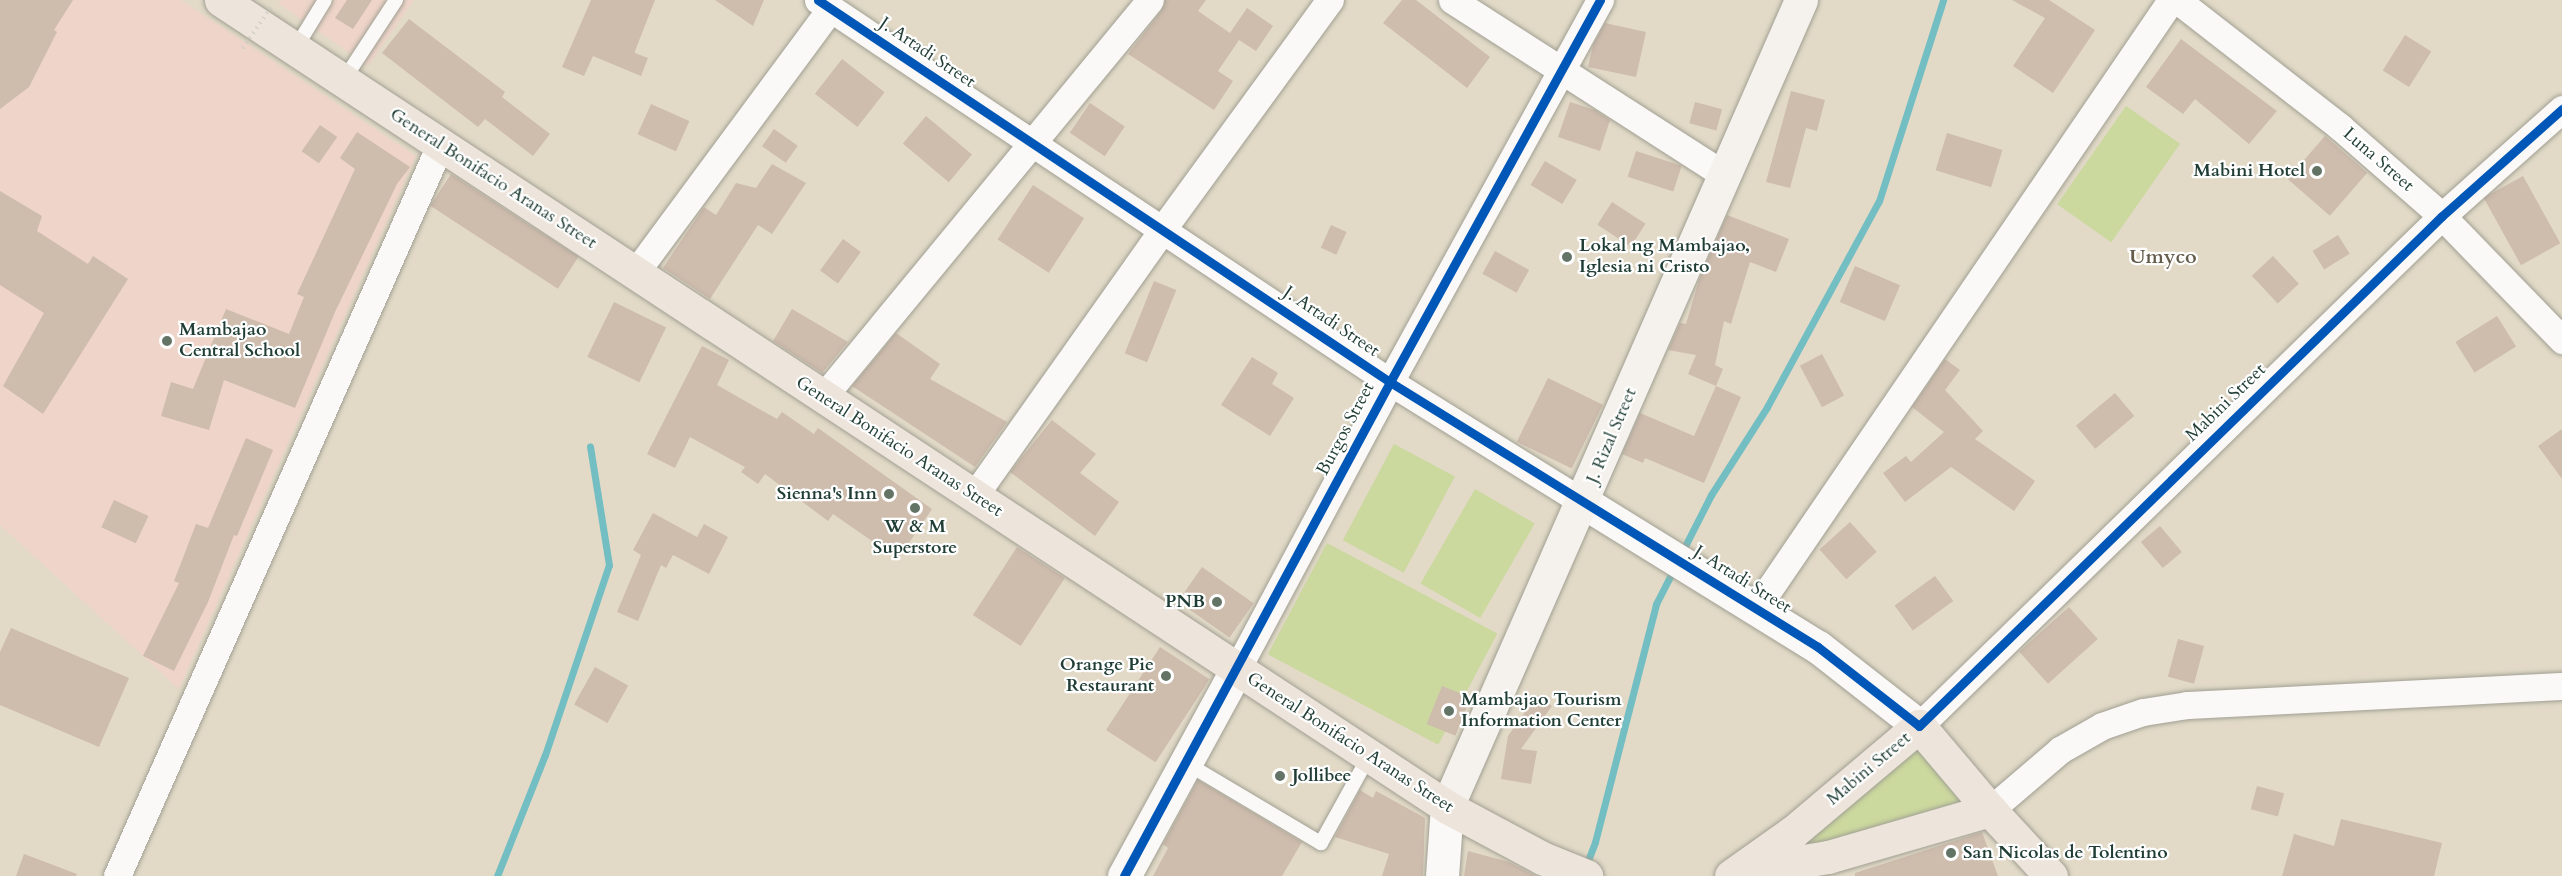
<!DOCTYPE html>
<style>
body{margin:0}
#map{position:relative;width:2562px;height:876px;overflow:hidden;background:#e2dac7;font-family:Cardo,serif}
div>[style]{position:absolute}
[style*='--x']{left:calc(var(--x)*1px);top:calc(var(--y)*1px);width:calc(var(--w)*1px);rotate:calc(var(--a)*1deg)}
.built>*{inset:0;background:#eed4c9}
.green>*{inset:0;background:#cbd89e;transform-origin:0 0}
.stream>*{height:7px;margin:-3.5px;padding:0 3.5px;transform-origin:3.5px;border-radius:3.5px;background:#73bec2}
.building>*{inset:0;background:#cebcad;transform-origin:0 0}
.roads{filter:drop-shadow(0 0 2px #a1a094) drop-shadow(0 0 2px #a1a094)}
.service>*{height:14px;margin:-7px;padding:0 7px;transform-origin:7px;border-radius:7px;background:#fbf9f7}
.minor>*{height:27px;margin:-13.5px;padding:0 13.5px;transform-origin:13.5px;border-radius:13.5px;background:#fbf9f7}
.tertiary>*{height:33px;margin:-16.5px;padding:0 16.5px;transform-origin:16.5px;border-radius:16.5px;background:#fbf9f7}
.secondary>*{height:33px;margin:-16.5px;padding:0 16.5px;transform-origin:16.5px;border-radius:16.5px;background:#f5f1ec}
.primary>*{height:33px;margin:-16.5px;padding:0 16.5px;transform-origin:16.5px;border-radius:16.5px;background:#ede4db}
.path-bridge>*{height:4px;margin-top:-2px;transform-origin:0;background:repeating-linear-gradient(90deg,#c8c9c4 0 1.5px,transparent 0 6px)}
.cycleway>*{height:9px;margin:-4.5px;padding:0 4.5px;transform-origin:4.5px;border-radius:4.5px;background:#0057b8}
.dots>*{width:16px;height:16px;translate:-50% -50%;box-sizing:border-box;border:3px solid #fff;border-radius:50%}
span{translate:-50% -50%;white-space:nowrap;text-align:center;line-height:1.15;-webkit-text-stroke:4.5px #fff;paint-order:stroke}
.street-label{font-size:18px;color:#1f3d34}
.poi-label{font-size:18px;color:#1f3d34;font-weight:700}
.right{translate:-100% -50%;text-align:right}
.left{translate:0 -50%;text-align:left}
.neighbourhood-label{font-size:20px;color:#635c4a;font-weight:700}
</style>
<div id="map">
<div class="built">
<i style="clip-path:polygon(0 0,181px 0,416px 156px,179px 689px,0 525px)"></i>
<i style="clip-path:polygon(281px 0,414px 0,368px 66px,278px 3px)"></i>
</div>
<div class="green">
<i style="left:2126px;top:106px;width:66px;height:120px;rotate:35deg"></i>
<i style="left:1394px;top:444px;width:69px;height:109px;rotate:28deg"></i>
<i style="left:1475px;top:489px;width:69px;height:109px;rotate:30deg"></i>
<i style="left:1327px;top:543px;width:193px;height:126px;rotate:28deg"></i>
<i style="clip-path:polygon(1921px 741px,1973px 804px,1773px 861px)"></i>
</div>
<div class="stream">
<i style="--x:1684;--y:548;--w:59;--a:-63"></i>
<i style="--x:1711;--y:495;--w:104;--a:-57.5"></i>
<i style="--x:1767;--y:407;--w:234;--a:-61.5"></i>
<i style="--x:1879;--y:201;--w:211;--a:-72.3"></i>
<i style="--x:1587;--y:863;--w:22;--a:-69"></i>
<i style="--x:1595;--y:842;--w:246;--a:-75.6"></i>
<i style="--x:1656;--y:604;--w:31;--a:-63"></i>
<i style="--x:497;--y:876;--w:130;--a:-68.4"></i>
<i style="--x:545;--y:755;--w:200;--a:-71.4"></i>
<i style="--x:609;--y:565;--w:120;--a:-99.1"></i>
</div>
<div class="building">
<i style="clip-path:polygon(0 0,73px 0,54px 30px,57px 32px,29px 87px,0 109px)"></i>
<i style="clip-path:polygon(347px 0,372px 0,353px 29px,335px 18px)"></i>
<i style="clip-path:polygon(591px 0,655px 0,635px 51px,635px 53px,648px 58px,641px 76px,593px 56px,584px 76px,562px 67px)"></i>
<i style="clip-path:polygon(715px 0,764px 0,753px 26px)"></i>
<i style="clip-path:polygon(1165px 0,1206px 0,1198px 11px,1230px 33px,1247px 8px,1273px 26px,1256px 51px,1239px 40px,1218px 71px,1233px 81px,1214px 110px,1128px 54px,1162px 10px)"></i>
<i style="clip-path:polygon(1402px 0,1416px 0,1490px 57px,1467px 88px,1383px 23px)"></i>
<i style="clip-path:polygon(2012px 0,2049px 0,2095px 30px,2053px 93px,2013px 66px,2045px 18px)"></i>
<i style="clip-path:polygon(409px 19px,505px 92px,502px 97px,550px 134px,533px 156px,485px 119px,478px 127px,382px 53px)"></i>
<i style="clip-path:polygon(1605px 23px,1646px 32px,1636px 77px,1588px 67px,1593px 45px)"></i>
<i style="left:2405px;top:35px;width:31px;height:42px;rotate:32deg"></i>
<i style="clip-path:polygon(2181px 39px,2277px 111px,2249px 144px,2195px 99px,2183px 114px,2146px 87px)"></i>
<i style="left:842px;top:59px;width:54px;height:44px;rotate:38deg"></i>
<i style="clip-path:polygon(1791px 91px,1825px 100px,1817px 131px,1806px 128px,1790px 188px,1766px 182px)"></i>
<i style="clip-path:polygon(1570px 102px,1595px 110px,1610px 120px,1600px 151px,1558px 137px)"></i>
<i style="left:1695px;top:102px;width:28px;height:22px;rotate:15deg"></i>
<i style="left:1090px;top:103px;width:42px;height:36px;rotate:34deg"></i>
<i style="left:651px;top:104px;width:42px;height:33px;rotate:24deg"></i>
<i style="left:926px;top:116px;width:60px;height:36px;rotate:40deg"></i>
<i style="left:320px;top:125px;width:21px;height:32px;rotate:35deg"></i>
<i style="left:774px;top:129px;width:29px;height:21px;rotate:35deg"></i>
<i style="clip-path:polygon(357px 132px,410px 167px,397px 184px,335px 312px,295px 408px,224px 380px,209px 430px,161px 416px,171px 382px,193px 389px,226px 309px,289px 334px,304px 297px,297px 294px,355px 169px,340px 158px)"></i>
<i style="left:1947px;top:133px;width:58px;height:39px;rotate:17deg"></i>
<i style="left:2325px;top:136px;width:56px;height:57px;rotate:41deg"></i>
<i style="left:1636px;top:151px;width:48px;height:27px;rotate:18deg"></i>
<i style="left:1545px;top:161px;width:37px;height:28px;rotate:31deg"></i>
<i style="clip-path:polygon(772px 164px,806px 183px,772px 234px,758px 225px,710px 299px,663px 268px,704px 207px,716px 215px,736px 183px,756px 188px)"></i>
<i style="left:451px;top:174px;width:152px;height:38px;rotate:33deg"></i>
<i style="left:2523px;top:176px;width:77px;height:45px;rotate:61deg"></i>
<i style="left:1033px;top:185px;width:61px;height:65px;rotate:33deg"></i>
<i style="clip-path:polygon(0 191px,42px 216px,37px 231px,88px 264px,93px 256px,128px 279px,43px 414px,3px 386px,44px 313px,0 285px)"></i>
<i style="left:1612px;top:202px;width:40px;height:27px;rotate:33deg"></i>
<i style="clip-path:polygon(1727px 215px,1789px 239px,1776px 272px,1750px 262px,1731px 324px,1724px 321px,1715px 365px,1723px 369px,1716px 386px,1688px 374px,1696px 355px,1668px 350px,1680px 323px,1686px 324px,1699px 280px)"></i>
<i style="left:1331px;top:225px;width:17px;height:25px;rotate:24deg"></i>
<i style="left:2338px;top:235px;width:22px;height:30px;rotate:58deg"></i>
<i style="left:843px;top:239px;width:22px;height:39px;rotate:36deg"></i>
<i style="left:1495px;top:251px;width:39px;height:26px;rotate:29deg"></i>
<i style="left:2273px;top:256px;width:38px;height:29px;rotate:47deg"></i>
<i style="left:1855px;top:266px;width:49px;height:39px;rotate:23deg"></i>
<i style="left:1154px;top:281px;width:24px;height:78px;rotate:22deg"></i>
<i style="left:614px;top:302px;width:58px;height:61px;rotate:26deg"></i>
<i style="clip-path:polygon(792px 309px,848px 342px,822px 373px,773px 341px)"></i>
<i style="left:2497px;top:316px;width:36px;height:49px;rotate:58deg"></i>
<i style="clip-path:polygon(896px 333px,940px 364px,930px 379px,1007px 422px,975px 467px,852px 386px)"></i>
<i style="clip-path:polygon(702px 346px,729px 360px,717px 385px,777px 419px,782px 412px,814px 434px,818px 428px,932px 509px,898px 559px,833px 514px,828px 521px,765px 474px,758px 484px,741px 472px,745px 467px,690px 437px,675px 468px,647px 454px)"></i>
<i style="left:1822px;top:354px;width:47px;height:25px;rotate:62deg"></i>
<i style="clip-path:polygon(1252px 357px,1278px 373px,1272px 384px,1294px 398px,1270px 436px,1221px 405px)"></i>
<i style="clip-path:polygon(1945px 359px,1960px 370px,1945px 390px,1983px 431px,1975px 439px,2035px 481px,2014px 511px,1951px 467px,1905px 502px,1883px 473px,1906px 456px,1911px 462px,1944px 432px,1912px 407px)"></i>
<i style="left:1548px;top:378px;width:61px;height:71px;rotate:26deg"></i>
<i style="clip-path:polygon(1716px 386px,1741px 397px,1704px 483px,1645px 458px,1643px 463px,1622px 454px,1640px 413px,1694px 436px)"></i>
<i style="left:2115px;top:393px;width:30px;height:51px;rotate:50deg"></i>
<i style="clip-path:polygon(1052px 420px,1096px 454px,1080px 473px,1119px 502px,1095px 536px,1010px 472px)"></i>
<i style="clip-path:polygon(2562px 429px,2562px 479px,2538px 446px)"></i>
<i style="clip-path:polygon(246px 438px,273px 450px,237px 536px,234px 535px,208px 602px,174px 671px,143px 656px,179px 583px,174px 581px,196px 524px,208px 528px)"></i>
<i style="left:114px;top:500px;width:38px;height:30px;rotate:25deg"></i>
<i style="clip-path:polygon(653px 513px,697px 537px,704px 524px,728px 537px,709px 574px,673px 555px,666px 568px,661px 565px,638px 621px,617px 612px,641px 555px,633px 550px)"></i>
<i style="left:1850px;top:522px;width:40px;height:41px;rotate:48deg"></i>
<i style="left:2160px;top:526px;width:34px;height:25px;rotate:50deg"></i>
<i style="left:1017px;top:547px;width:57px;height:81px;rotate:33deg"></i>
<i style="left:1202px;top:567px;width:63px;height:42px;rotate:35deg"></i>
<i style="left:1935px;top:576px;width:31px;height:50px;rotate:54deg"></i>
<i style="left:2069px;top:607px;width:43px;height:67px;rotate:48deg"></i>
<i style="clip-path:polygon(11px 628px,129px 678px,99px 747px,0 705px,0 652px)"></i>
<i style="left:2178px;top:639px;width:27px;height:39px;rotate:15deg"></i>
<i style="left:1160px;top:647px;width:59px;height:99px;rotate:33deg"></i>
<i style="left:595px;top:667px;width:38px;height:43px;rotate:29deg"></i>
<i style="left:1442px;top:686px;width:31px;height:41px;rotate:22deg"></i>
<i style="clip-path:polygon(1537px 695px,1552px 706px,1521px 749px,1537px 751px,1531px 784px,1501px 779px,1508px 736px)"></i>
<i style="clip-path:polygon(1198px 780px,1302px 842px,1282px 876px,1153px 876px,1168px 848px,1163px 844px)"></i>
<i style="left:2257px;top:786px;width:28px;height:24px;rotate:15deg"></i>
<i style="clip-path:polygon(1360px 790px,1373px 798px,1376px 791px,1425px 818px,1423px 876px,1382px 876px,1389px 854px,1335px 837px)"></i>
<i style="clip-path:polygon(2341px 819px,2442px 843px,2434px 876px,2282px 876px,2294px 834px,2334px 846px)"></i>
<i style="clip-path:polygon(1982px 832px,1998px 876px,1855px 876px,1855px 873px)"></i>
<i style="clip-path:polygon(1468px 851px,1509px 862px,1536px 876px,1464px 876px)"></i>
<i style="clip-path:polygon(24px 854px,77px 874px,76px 876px,16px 876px)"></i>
</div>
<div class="roads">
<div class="service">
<i style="--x:295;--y:49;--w:57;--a:-58.5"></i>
<i style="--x:343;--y:81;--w:97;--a:-56.8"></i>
<i style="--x:1186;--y:763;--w:157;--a:30.7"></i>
<i style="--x:1321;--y:843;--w:99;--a:-61.1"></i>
</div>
<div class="minor">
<i style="--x:818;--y:0;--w:688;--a:33.74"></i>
<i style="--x:1390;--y:382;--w:227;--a:31.9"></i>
<i style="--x:1452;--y:0;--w:324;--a:32.7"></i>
<i style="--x:2177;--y:0;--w:207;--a:37.9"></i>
<i style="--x:2340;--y:127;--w:135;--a:41.1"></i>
<i style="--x:2442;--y:216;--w:173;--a:45.9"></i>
<i style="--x:635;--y:273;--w:328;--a:-53.5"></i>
<i style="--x:823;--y:397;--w:514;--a:-50.52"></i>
<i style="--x:974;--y:496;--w:326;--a:-54.7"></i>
<i style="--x:1162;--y:230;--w:285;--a:-53.9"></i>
<i style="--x:1757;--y:607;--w:735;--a:-55.7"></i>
<i style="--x:1237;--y:669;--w:325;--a:-61.9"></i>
<i style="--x:1390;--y:382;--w:436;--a:-61.2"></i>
<i style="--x:1919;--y:726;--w:730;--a:-44.28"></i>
<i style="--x:2442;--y:216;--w:161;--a:-41.7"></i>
<i style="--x:1990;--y:810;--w:92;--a:-40.6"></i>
<i style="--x:2060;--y:750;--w:48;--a:-29.7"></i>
<i style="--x:2102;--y:726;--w:43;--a:-18.9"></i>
<i style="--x:2143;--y:712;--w:45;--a:-9"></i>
<i style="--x:2187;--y:705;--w:375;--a:-2.9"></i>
<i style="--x:117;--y:876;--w:799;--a:-66.16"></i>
</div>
<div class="tertiary">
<i style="--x:1583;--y:502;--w:276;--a:31.7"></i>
<i style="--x:1818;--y:647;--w:128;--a:38"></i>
<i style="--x:1124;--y:876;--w:236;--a:-61.4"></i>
<i style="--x:1442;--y:876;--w:69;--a:-85.9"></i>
</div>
<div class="secondary">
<i style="--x:1447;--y:807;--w:881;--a:-66.31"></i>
</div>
<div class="primary">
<i style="--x:221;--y:0;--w:1468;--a:33.35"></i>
<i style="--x:1447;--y:807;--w:108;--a:28.2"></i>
<i style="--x:1542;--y:858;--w:48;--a:22.2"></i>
<i style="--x:1744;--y:871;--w:85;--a:-9.5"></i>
<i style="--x:1828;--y:857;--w:169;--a:-16.2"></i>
<i style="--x:1731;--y:876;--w:76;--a:-35.4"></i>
<i style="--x:1793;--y:832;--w:165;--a:-40.1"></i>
<i style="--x:1919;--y:726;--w:110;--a:49.8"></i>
<i style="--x:1990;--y:810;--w:90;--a:47.3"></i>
</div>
</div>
<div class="path-bridge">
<i style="--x:243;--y:48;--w:53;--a:-55.7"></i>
</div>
<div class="cycleway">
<i style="--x:818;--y:0;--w:688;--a:33.74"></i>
<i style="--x:1390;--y:382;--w:503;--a:31.76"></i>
<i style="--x:1818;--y:647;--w:128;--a:38"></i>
<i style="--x:1919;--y:726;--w:730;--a:-44.28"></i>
<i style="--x:2442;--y:216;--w:161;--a:-41.7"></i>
<i style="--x:1124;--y:876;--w:561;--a:-61.7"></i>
<i style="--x:1390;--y:382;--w:436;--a:-61.2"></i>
</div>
<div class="dots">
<i style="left:2317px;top:171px;background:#637467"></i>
<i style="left:1567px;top:257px;background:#637467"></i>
<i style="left:167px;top:341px;background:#637467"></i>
<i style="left:889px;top:494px;background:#637467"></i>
<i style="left:915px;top:508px;background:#637467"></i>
<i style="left:1217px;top:602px;background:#637467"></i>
<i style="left:1166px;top:676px;background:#637467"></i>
<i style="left:1449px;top:711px;background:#637467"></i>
<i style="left:1280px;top:776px;background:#637467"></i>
<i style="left:1951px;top:853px;background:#637467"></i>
</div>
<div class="street-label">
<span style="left:927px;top:53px;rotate:34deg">J. Artadi Street</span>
<span style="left:2378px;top:160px;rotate:41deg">Luna Street</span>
<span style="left:493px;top:179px;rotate:33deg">General Bonifacio Aranas Street</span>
<span style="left:1331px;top:322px;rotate:34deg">J. Artadi Street</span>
<span style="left:2226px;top:403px;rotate:-44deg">Mabini Street</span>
<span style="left:1346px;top:429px;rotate:-62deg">Burgos Street</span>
<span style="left:1612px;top:436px;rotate:-67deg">J. Rizal Street</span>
<span style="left:899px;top:447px;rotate:33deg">General Bonifacio Aranas Street</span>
<span style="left:1742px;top:580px;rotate:32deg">J. Artadi Street</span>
<span style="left:1350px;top:743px;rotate:33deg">General Bonifacio Aranas Street</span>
<span style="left:1869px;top:769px;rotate:-40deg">Mabini Street</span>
</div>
<div class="poi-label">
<span class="right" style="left:2305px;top:171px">Mabini Hotel</span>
<span class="left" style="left:1579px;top:257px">Lokal ng Mambajao,<br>Iglesia ni Cristo</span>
<span class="left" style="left:179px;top:341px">Mambajao<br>Central School</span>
<span class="right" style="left:877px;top:494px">Sienna's Inn</span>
<span style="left:915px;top:538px">W &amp; M<br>Superstore</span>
<span class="right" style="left:1205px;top:602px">PNB</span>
<span class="right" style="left:1154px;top:676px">Orange Pie<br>Restaurant</span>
<span class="left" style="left:1461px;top:711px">Mambajao Tourism<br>Information Center</span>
<span class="left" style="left:1292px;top:776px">Jollibee</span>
<span class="left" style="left:1963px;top:853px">San Nicolas de Tolentino</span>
</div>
<div class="neighbourhood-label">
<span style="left:2163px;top:256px">Umyco</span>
</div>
</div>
